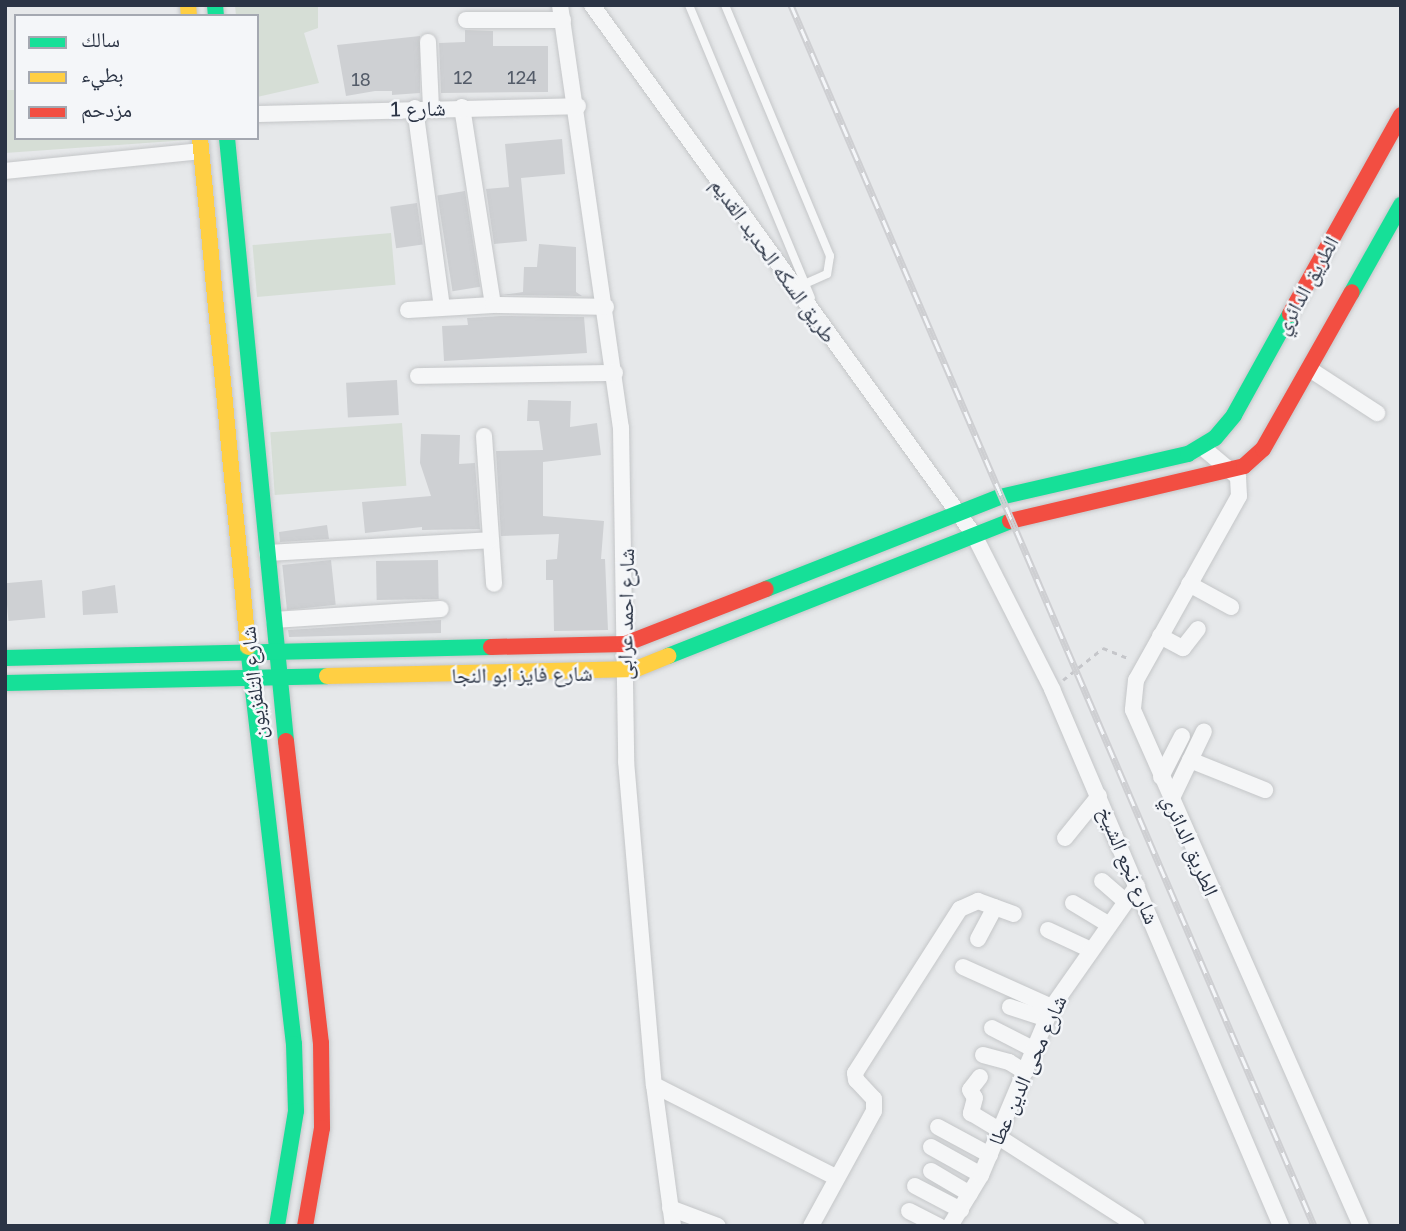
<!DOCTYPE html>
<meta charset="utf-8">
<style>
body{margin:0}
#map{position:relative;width:1406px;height:1231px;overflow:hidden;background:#e6e8ea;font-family:"Golos Text","Noto Naskh Arabic",sans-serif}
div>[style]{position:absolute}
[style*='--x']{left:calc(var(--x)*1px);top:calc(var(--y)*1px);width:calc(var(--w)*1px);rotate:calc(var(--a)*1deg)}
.green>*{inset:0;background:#d6ded6;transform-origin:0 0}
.building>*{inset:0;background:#ced0d3;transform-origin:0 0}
.path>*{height:2.5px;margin-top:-1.25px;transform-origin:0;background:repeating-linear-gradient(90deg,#c5c6ca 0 5px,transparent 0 10px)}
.roads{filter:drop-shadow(0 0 2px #c4c6c8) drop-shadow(0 0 2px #c4c6c8)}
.lane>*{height:8px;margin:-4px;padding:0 4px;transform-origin:4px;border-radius:4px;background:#f5f6f7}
.street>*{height:16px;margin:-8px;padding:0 8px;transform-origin:8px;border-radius:8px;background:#f5f6f7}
.fast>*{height:16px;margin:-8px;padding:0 8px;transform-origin:8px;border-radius:8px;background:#16e098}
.slow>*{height:16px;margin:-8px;padding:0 8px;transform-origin:8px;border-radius:8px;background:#ffcf43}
.jam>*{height:16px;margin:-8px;padding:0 8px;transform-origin:8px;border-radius:8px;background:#f24e42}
.rail>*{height:7px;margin-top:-3.5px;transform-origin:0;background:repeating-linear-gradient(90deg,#f4f6f9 0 13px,#cecfd2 0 26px);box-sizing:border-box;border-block:2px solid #cecfd2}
span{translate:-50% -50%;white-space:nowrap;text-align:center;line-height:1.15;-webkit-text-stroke:5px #f4f6f9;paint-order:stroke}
.number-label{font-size:18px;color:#545c69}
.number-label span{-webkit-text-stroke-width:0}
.street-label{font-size:21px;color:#2b3445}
.frame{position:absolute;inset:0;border:7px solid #2b3445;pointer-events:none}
.legend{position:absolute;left:14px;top:14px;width:245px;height:126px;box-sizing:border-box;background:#f4f6f9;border:2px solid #a4a8b1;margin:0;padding:9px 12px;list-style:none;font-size:21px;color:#2b3445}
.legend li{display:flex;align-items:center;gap:14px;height:35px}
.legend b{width:35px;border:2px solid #a4a8b1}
</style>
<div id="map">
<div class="green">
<i style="clip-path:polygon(235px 5px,318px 5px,318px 28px,304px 33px,319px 83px,257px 97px,257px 16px,236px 16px)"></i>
<i style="clip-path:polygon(5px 90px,16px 90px,16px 138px,188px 140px,5px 153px)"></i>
<i style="left:391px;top:233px;width:52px;height:139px;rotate:85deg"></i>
<i style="left:402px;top:423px;width:63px;height:132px;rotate:86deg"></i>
</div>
<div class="building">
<i style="clip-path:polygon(465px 30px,493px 31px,493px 46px,548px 46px,548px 92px,441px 93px,439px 43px,465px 42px)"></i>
<i style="clip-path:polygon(420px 36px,420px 93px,392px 95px,392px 91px,375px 91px,346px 96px,337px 45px)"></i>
<i style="clip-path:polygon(562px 139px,565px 174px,521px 178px,527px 241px,494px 244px,486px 189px,509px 187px,505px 144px)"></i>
<i style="left:465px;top:191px;width:97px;height:28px;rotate:81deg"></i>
<i style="left:417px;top:203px;width:42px;height:27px;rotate:82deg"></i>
<i style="clip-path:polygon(539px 244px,576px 247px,576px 292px,582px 296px,502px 295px,523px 292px,524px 267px,537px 267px)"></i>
<i style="clip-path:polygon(501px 316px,584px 317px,587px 353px,444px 361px,442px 326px,468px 325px,467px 318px)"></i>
<i style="left:397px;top:380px;width:35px;height:51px;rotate:87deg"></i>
<i style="clip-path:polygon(528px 400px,571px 401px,570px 427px,597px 423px,601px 455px,543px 462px,543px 516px,604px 521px,601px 559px,605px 559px,608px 630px,554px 631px,553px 580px,546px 580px,546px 560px,557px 559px,559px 534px,501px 536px,496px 451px,543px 450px,539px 421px,527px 421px)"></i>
<i style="clip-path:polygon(421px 434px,460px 435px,459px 464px,475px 463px,480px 529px,422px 530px,422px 527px,365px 533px,362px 502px,431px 496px,420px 463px)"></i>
<i style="clip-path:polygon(327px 525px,329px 539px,280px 542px,279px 532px)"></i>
<i style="left:331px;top:560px;width:45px;height:49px;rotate:84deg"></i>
<i style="left:438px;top:560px;width:39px;height:62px;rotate:89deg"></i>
<i style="left:42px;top:580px;width:38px;height:37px;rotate:85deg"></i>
<i style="clip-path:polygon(115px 585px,118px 613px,83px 615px,82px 591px)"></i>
<i style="clip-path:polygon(441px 620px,441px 633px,289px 637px,288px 630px)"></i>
</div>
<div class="path">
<i style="--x:1063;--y:680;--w:51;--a:-38.7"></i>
<i style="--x:1103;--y:648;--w:29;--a:22"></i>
</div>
<div class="roads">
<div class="lane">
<i style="--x:689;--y:5;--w:317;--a:67.4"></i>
<i style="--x:725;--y:5;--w:272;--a:67.3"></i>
<i style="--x:830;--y:256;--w:18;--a:99"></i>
<i style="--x:827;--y:274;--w:24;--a:156"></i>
</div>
<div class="street">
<i style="--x:560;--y:5;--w:427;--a:81.8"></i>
<i style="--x:621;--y:428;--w:333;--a:89.1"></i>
<i style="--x:626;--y:761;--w:325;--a:85.1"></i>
<i style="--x:654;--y:1085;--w:142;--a:82.3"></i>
<i style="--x:592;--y:5;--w:653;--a:54.22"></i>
<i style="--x:974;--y:535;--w:173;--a:63.1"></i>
<i style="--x:1052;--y:689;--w:584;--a:66.9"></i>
<i style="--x:466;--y:20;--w:97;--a:0"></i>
<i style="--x:428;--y:42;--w:65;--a:87.4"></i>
<i style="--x:462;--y:107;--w:200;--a:81.1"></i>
<i style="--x:415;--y:108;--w:201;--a:82.3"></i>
<i style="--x:257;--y:114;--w:321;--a:-1.4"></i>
<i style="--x:5;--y:171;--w:197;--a:-5.8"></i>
<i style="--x:408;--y:310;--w:85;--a:-3.4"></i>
<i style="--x:493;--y:305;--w:113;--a:1"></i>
<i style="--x:1311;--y:370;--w:79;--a:33.1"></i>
<i style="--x:418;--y:376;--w:197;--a:-0.9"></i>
<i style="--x:484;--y:436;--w:148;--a:86.1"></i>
<i style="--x:1202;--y:447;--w:47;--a:39.8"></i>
<i style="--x:1238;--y:477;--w:19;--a:87"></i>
<i style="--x:1239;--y:496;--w:211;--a:119.2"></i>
<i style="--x:1136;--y:680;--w:30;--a:96"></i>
<i style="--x:1133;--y:710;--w:564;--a:66.16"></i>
<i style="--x:267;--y:553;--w:223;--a:-3.3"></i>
<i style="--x:1189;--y:584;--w:48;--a:28.7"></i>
<i style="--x:274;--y:620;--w:167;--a:-3.8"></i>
<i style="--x:1160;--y:636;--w:26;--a:28"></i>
<i style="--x:1183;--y:648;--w:24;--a:-52"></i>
<i style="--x:1190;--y:760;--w:81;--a:21.8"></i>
<i style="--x:1161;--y:777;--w:46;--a:-62.9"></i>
<i style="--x:1171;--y:800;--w:76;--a:-64.4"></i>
<i style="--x:1065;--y:838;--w:54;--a:-51"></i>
<i style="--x:1102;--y:881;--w:30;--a:41"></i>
<i style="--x:1073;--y:903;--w:41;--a:31"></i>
<i style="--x:1048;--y:930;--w:45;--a:24.9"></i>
<i style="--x:978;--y:939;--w:36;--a:-62"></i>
<i style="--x:963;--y:967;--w:98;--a:24.2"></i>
<i style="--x:1010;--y:1007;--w:38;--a:18"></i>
<i style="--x:992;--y:1028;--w:48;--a:27.1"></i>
<i style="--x:983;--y:1055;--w:27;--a:15"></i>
<i style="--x:1009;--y:1062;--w:19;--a:32"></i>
<i style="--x:980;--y:1077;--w:16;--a:128"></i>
<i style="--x:970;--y:1090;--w:9;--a:58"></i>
<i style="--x:975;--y:1098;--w:16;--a:105"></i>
<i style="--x:971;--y:1113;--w:33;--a:31"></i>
<i style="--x:654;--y:1085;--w:205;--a:26.9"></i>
<i style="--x:938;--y:1127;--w:59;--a:28.3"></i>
<i style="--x:997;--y:1136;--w:166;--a:32.7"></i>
<i style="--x:931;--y:1147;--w:57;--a:29.2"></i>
<i style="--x:931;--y:1171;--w:45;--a:30.5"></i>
<i style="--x:915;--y:1186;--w:52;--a:27.6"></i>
<i style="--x:670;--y:1208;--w:51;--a:20.6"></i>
<i style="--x:909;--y:1211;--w:34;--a:27"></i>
<i style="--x:811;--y:1226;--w:131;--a:-61.3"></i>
<i style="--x:874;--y:1111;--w:12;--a:-90"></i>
<i style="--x:874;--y:1099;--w:26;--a:-133"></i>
<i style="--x:856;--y:1080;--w:7;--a:-98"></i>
<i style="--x:855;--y:1073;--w:195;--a:-57.4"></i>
<i style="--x:960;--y:909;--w:20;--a:-24"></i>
<i style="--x:978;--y:901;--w:38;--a:20"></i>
<i style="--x:950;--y:1226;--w:60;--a:-58.7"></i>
<i style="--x:981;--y:1175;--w:182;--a:-67.1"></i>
<i style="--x:1052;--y:1007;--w:148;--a:-54.9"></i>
</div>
<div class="fast">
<i style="--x:215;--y:5;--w:11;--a:85"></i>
<i style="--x:227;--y:138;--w:606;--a:84.41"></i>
<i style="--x:1352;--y:292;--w:100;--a:-60.6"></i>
<i style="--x:766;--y:589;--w:251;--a:-21.5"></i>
<i style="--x:1000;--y:497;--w:193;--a:-12.9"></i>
<i style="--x:1188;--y:454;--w:31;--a:-31"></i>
<i style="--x:1215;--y:438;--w:30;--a:-50"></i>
<i style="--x:1234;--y:415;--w:115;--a:-61"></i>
<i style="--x:248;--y:647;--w:400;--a:83.4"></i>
<i style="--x:294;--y:1044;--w:67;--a:88.3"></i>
<i style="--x:296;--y:1111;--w:117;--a:99.4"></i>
<i style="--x:668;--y:656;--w:368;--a:-21.5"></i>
<i style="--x:5;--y:658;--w:486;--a:-1.3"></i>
<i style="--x:5;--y:683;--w:322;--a:-1.2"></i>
</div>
<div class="slow">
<i style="--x:188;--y:5;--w:11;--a:85"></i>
<i style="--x:200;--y:138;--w:511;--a:84.61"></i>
<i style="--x:327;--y:676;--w:309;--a:-1.3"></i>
<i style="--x:636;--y:669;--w:35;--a:-22"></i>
</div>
<div class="jam">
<i style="--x:1290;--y:314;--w:228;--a:-60.8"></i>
<i style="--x:1010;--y:521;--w:240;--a:-13.2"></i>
<i style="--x:1244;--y:466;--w:25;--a:-42"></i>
<i style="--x:1263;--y:449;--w:180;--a:-60.5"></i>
<i style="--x:491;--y:647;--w:134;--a:-1.3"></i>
<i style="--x:625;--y:644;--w:151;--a:-21.3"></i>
<i style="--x:286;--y:741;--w:304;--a:83.4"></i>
<i style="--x:321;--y:1043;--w:85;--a:89.3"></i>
<i style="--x:322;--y:1128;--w:99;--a:99.8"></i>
</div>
</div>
<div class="rail">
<i style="--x:791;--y:5;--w:1328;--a:66.81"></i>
</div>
<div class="number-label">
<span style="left:463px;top:77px">12</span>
<span style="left:522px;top:77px">124</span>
<span style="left:361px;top:79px">18</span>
</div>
<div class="street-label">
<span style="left:418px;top:108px;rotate:-1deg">شارع 1</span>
<span style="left:774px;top:260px;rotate:54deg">طريق السكه الحديد القديم</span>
<span style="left:1306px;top:285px;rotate:-61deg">الطريق الدائري</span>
<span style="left:625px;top:614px;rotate:-89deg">شارع احمد عرابى</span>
<span style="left:522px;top:674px;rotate:-1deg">شارع فايز ابو النجا</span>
<span style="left:253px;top:683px;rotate:-96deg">شارع التلفزيون</span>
<span style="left:1191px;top:845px;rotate:66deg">الطريق الدائري</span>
<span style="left:1129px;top:865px;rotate:67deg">شارع نجع الشيخ</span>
<span style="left:1027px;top:1070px;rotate:-66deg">شارع محى الدين عطا</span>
</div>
<div class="frame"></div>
<ul class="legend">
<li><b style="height:9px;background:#16e098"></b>سالك</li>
<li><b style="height:9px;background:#ffcf43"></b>بطيء</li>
<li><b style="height:9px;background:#f24e42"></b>مزدحم</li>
</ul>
</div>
